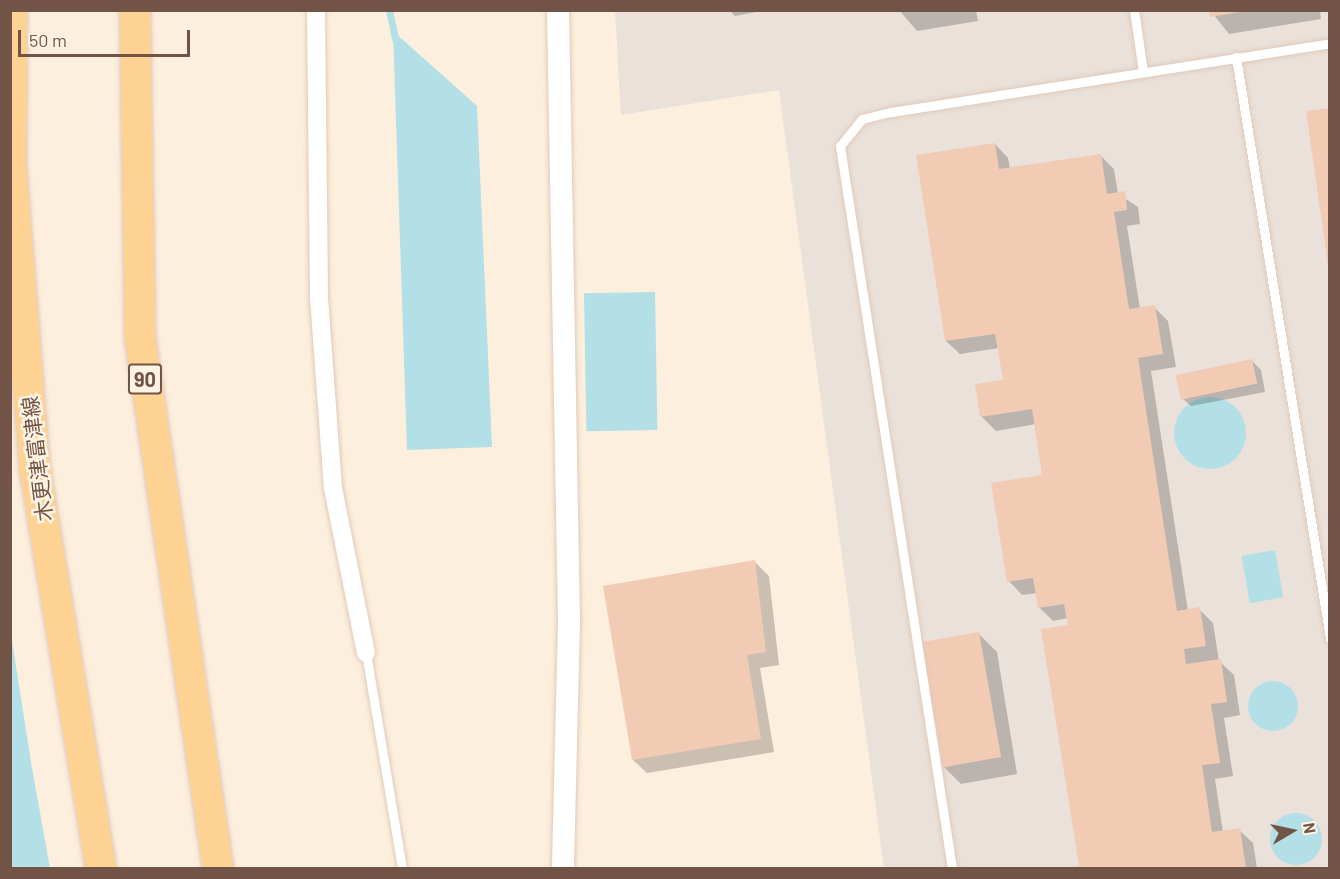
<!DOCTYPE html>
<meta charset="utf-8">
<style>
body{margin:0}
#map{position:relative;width:1340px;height:879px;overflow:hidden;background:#fdefdd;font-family:Barlow,"Noto Sans JP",sans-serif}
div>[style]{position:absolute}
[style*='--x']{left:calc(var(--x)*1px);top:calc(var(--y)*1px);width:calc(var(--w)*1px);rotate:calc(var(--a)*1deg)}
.industrial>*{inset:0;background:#eae1da}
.water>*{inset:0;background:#b2e0e6;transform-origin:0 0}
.round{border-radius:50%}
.shadow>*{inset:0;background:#0003}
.stream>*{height:7px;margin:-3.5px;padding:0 3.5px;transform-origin:3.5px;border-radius:3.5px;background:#b2e0e6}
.building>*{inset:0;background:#f2cbb5;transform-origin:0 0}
.roads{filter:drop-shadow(0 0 2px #e0caba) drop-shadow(0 0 2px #e0caba)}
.service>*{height:9px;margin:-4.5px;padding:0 4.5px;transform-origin:4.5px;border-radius:4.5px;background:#fff}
.minor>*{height:18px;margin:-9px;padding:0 9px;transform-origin:9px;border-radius:9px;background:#fff}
.tertiary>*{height:22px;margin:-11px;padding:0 11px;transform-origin:11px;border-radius:11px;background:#fff}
.primary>*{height:30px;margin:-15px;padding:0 15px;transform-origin:15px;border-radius:15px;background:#fed293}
span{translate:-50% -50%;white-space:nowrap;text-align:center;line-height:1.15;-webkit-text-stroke:5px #fff3e4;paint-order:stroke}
.shield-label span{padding:2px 4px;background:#fff3e4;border:2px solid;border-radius:4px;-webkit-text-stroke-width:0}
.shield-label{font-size:20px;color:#725446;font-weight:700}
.street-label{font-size:21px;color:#725446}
.frame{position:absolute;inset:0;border:12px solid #725446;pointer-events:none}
.north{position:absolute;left:1262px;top:801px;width:60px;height:60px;-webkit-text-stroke:4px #fff3e4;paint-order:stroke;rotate:81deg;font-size:16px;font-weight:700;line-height:24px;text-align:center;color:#725446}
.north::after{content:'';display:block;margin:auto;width:21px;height:27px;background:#725446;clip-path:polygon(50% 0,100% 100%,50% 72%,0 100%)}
.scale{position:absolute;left:18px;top:30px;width:172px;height:27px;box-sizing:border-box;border:3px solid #725446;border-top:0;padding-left:8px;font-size:18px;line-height:21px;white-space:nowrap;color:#725446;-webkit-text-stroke:4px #fff3e4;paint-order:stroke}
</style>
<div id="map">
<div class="industrial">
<i style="clip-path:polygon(615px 11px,1329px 11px,1329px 868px,884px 868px,779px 90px,621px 115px)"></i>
</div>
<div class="water">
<i style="clip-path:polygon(393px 31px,477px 106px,492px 447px,407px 450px)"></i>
<i style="left:655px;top:292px;width:138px;height:71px;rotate:89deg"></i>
<i class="round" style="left:1174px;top:397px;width:72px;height:72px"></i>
<i style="left:1275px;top:550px;width:48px;height:34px;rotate:80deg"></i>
<i style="clip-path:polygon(10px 628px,32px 768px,50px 868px,11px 868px)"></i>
<i class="round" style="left:1248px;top:681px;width:50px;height:50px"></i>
<i class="round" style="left:1270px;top:813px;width:52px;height:52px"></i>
</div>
<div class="shadow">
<i style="clip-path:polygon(729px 10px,766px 10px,735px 16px)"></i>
<i style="clip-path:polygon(976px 10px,978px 21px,917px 31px,899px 10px)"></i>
<i style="clip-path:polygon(1210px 10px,1320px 10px,1321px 19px,1229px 34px)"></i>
<i style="clip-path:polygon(995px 144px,1008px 158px,1010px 169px,1100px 155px,1114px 169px,1118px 194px,1138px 207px,1140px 224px,1127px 226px,1140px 309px,1154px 307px,1168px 321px,1176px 367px,1151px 371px,1188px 611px,1199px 609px,1213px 623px,1219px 661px,1234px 675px,1240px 715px,1224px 718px,1233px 776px,1215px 779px,1223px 832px,1239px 830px,1253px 843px,1257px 868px,1076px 868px,1080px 866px,1068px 618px,1053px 621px,1039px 607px,1037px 593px,1022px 595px,1009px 581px,1044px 476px,1036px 424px,996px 431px,982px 417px,977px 385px,1004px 381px,999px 348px,960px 354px,946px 341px)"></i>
<i style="clip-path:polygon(1252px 361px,1261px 370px,1265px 392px,1191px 406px,1181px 397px)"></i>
<i style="clip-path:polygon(755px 562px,769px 576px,779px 665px,760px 668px,774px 752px,647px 773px,633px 760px)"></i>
<i style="clip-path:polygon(979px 634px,997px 652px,1017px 774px,961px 784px,943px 766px)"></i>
</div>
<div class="stream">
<i style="--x:389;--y:10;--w:30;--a:78"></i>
</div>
<div class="building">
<i style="clip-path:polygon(1209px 10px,1240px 10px,1240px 12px,1210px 17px)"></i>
<i style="clip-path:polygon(1330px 108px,1330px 265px,1328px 265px,1306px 111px)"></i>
<i style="clip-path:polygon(995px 143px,999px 169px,1101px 154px,1107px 194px,1125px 191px,1127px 210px,1114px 212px,1129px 309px,1155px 305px,1163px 354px,1138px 358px,1177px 611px,1200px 607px,1206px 646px,1184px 649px,1186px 664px,1221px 659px,1227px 702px,1211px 704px,1220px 763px,1202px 765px,1212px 832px,1240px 828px,1246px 868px,1072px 868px,1079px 865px,1041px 629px,1068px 625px,1064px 604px,1038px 608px,1033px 578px,1007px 582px,991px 483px,1042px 475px,1032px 409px,980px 417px,975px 384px,1003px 380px,995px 334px,945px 341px,916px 155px)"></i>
<i style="left:1252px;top:359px;width:25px;height:78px;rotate:78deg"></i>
<i style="clip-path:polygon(755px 560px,766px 652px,747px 655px,761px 739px,632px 760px,603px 586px)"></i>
<i style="left:979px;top:632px;width:127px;height:59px;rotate:80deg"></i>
</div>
<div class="roads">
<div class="service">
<i style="--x:1134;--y:10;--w:63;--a:81.7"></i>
<i style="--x:1236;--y:57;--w:589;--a:80.81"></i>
<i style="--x:366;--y:653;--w:218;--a:80.5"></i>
<i style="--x:952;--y:868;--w:731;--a:-98.82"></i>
<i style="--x:840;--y:146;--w:35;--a:-51"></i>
<i style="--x:862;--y:119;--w:30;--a:-14"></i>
<i style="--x:891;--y:112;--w:444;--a:-8.9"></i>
</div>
<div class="minor">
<i style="--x:316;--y:10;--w:288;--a:89.4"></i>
<i style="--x:319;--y:298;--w:191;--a:85.8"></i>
<i style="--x:333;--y:488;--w:168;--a:78.7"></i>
</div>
<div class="tertiary">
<i style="--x:558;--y:10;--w:611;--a:88.97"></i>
<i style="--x:569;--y:621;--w:247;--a:91.4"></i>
</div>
<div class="primary">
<i style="--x:12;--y:10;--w:156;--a:90.4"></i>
<i style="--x:11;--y:166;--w:305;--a:85.5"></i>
<i style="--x:35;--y:470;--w:403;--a:80.6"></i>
<i style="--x:135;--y:10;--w:327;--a:89.1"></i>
<i style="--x:140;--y:337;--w:537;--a:81.64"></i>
</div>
</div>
<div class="shield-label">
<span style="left:145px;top:379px">90</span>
</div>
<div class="street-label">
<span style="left:37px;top:459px;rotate:-97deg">木更津富津線</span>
</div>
<div class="frame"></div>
<div class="north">N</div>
<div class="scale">50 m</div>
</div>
